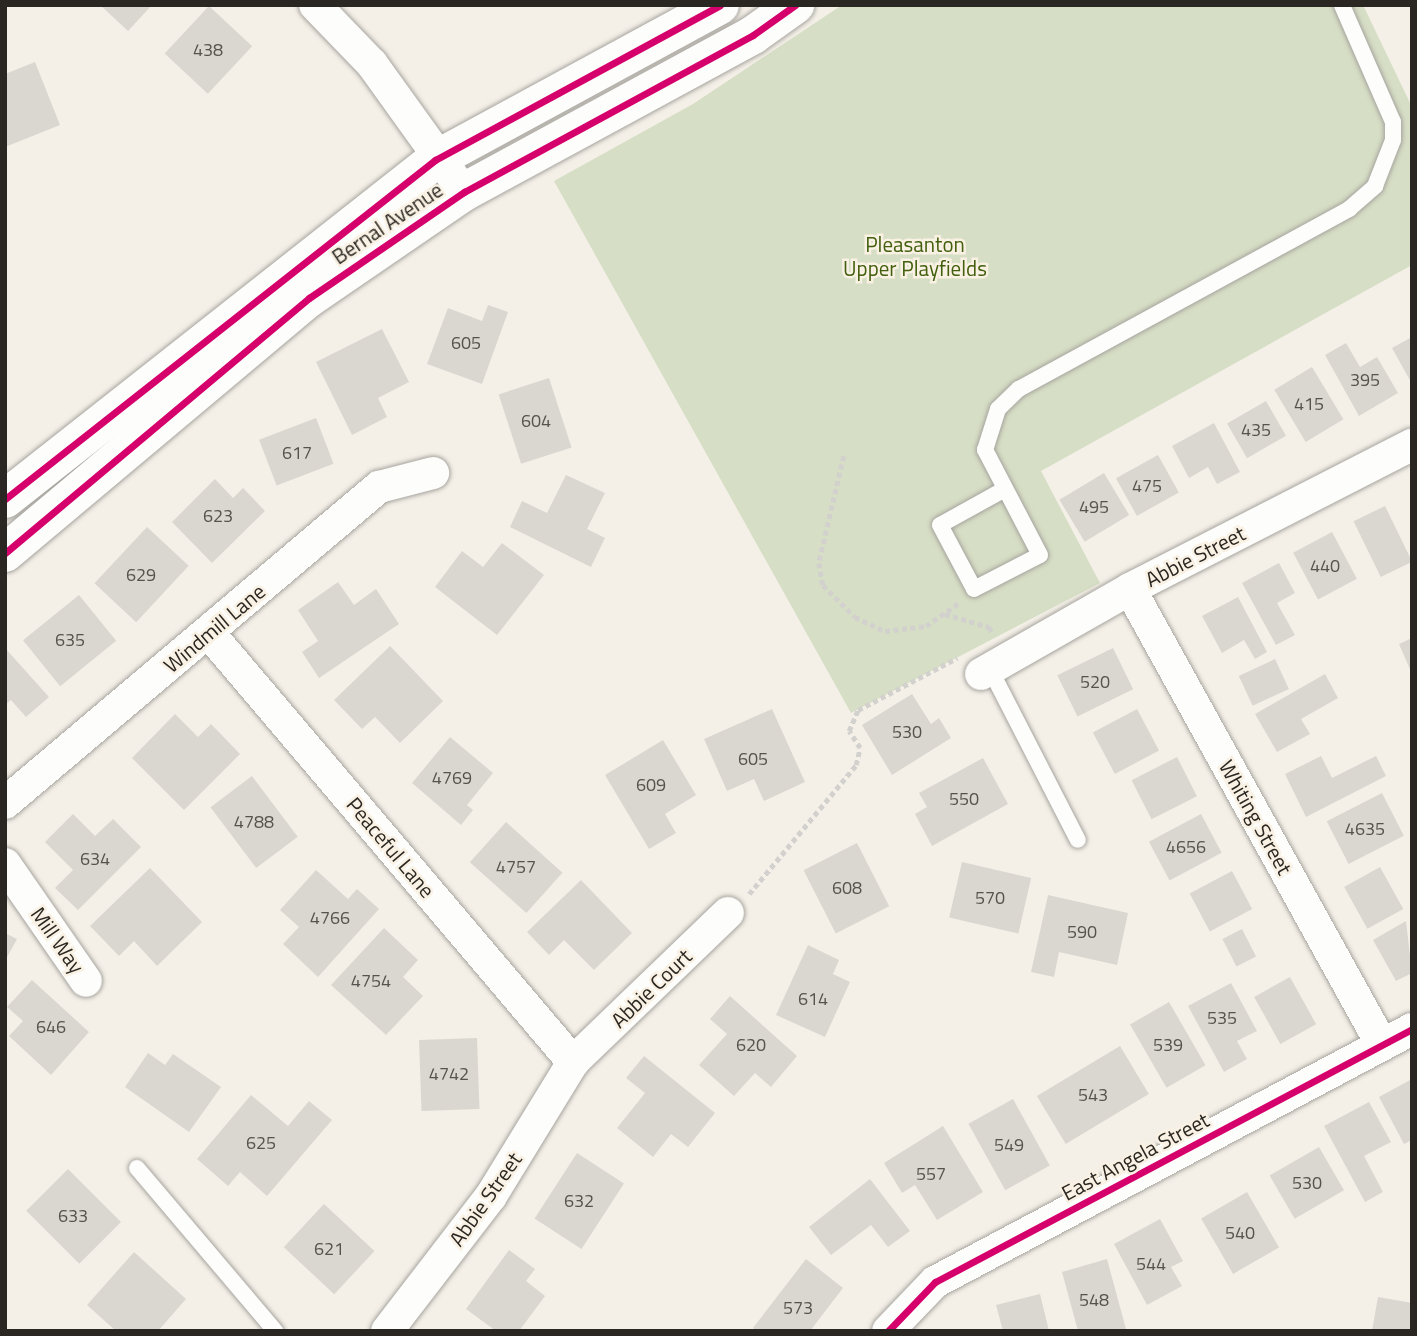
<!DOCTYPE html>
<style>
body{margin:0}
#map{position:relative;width:1417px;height:1336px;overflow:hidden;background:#f4f0e8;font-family:"Titillium Web",sans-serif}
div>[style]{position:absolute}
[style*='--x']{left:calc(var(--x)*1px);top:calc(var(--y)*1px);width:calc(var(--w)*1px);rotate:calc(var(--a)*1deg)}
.green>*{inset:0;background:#d6dec5}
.building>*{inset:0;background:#dad7d1;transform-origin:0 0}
.path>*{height:4.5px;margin-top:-2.25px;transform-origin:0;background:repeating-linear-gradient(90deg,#d2d1ce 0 5px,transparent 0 8.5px)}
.roads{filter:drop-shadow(0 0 2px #a7a49e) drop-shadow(0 0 2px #a7a49e)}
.lane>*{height:16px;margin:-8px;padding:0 8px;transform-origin:8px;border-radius:8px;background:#fdfdfc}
.street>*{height:32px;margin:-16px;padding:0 16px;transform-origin:16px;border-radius:16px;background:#fdfdfc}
.secondary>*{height:38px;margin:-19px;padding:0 19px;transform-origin:19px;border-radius:19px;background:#fdfdfc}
.cycleway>*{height:7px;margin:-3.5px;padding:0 3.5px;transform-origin:3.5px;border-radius:3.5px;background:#d6006c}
span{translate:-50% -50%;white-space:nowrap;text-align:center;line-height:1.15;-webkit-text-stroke:5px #f9f1e3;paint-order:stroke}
.number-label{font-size:18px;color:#56534e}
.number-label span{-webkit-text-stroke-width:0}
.street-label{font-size:21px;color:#2a2722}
.park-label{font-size:21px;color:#425f0e}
.frame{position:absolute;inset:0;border:7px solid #2a2722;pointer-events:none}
</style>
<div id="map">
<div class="green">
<i style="clip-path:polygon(842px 5px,1363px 5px,1412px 107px,1412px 265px,1041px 471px,1100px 583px,851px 713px,554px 181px,693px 104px)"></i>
</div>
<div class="building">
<i style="clip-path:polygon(100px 5px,152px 5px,128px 31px)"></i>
<i style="left:209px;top:6px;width:59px;height:65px;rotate:43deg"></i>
<i style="clip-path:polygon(35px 62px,60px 125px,5px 147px,5px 74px)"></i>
<i style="clip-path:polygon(488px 305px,508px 312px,482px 384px,427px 364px,448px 308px,482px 321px)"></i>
<i style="clip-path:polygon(382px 329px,409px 382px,378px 398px,387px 417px,352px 435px,316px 362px)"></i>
<i style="clip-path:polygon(1412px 337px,1412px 384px,1392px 348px)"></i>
<i style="clip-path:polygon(1346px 343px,1360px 367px,1377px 357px,1398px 393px,1359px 416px,1325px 355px)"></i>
<i style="left:1312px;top:367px;width:61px;height:44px;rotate:59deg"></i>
<i style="left:549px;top:378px;width:73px;height:53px;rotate:72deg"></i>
<i style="left:1266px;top:401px;width:40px;height:45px;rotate:60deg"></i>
<i style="left:316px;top:418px;width:49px;height:61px;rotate:69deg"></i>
<i style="clip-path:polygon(1214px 423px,1240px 472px,1217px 484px,1208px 467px,1189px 478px,1172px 446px)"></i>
<i style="left:1158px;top:455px;width:43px;height:48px;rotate:61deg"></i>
<i style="left:1104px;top:473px;width:49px;height:52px;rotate:59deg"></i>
<i style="clip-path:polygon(566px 475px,605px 493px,587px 529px,605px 538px,591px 567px,510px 527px,522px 501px,547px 513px)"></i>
<i style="clip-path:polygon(215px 479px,233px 498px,243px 488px,265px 511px,212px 563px,172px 522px)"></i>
<i style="left:1385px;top:506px;width:62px;height:35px;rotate:64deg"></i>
<i style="left:147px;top:527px;width:57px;height:77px;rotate:43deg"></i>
<i style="left:1332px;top:532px;width:53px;height:44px;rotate:62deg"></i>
<i style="clip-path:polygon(502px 543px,544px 575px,497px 635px,435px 587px,462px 551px,483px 567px)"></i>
<i style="clip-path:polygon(1279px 563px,1295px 593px,1277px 603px,1295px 635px,1276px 645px,1242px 583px)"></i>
<i style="clip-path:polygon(338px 582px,354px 605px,376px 589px,399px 624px,319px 678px,302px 652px,318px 641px,298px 610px)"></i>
<i style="left:79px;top:595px;width:59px;height:72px;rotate:51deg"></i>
<i style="clip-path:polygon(1238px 597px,1267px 652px,1255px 659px,1244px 640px,1222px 653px,1202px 616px)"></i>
<i style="clip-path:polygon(1412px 638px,1412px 674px,1399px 644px)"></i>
<i style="clip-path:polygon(390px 646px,443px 701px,400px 743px,375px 717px,362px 729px,334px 700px)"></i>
<i style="clip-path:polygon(5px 648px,49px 697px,26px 717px,11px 700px,5px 705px)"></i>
<i style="left:1113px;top:648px;width:46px;height:62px;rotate:64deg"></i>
<i style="left:1275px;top:659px;width:33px;height:40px;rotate:65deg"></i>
<i style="clip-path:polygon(1325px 674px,1338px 698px,1301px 719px,1310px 734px,1277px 752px,1255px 714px)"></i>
<i style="clip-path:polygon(912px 694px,931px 724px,939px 718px,951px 738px,892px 775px,862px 725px)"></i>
<i style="clip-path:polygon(772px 709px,805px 782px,764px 801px,754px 779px,727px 791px,704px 739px)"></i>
<i style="left:1137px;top:709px;width:47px;height:50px;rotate:62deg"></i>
<i style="clip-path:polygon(175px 714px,198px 737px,211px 724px,240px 754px,184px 810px,132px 758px)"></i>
<i style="clip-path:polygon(450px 737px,493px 773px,467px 805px,473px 810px,461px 825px,412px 783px)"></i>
<i style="clip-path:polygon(663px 740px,696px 795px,665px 814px,676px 833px,649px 849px,605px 775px)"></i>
<i style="clip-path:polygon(1321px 756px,1332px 778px,1376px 756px,1386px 776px,1306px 817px,1285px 774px)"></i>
<i style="left:1177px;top:757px;width:44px;height:51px;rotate:63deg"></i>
<i style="clip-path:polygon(983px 758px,1008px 804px,932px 846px,915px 814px,927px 807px,919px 793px)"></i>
<i style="left:252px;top:776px;width:76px;height:52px;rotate:53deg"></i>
<i style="left:1382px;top:793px;width:48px;height:62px;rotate:63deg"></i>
<i style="clip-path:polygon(73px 814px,95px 836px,113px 819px,141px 847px,78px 910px,55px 888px,73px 870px,45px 842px)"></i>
<i style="left:1201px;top:814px;width:44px;height:59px;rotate:62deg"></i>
<i style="left:506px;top:822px;width:76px;height:54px;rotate:42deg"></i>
<i style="left:857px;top:843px;width:71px;height:60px;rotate:63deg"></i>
<i style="left:962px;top:862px;width:71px;height:57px;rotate:13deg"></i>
<i style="left:1380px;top:867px;width:48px;height:41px;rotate:61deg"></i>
<i style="clip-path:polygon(150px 868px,202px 922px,157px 966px,134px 941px,119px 956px,90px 926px)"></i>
<i style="clip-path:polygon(316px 870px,348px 899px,357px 889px,379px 909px,318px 977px,283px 944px,299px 927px,280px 910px)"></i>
<i style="left:1232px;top:871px;width:43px;height:48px;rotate:62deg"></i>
<i style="clip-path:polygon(581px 880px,632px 933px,594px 970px,564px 940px,549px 955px,527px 932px)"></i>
<i style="clip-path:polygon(1048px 895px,1128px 913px,1117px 965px,1059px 952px,1054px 977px,1031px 972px)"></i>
<i style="clip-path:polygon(1406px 921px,1412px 973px,1396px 981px,1373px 940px)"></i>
<i style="clip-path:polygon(384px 928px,418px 960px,403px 977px,423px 996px,386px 1035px,331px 985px)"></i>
<i style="left:1242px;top:929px;width:31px;height:22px;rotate:63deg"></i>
<i style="clip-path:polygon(5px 933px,17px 939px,5px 961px)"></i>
<i style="clip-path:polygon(808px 945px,839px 960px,833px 974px,850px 982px,825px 1037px,776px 1015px)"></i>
<i style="left:1290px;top:977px;width:54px;height:41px;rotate:61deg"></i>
<i style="clip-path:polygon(32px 980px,89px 1032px,51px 1075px,9px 1036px,23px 1021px,7px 1007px)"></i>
<i style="clip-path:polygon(1231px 983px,1257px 1031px,1237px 1041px,1247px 1059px,1224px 1072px,1188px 1006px)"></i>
<i style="clip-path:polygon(730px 996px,797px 1056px,771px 1087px,755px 1073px,734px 1096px,699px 1065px,727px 1034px,710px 1019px)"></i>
<i style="left:1169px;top:1002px;width:73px;height:45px;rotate:60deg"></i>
<i style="left:477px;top:1038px;width:71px;height:58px;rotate:88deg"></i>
<i style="left:1120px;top:1046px;width:56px;height:97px;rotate:59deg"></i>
<i style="clip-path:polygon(148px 1053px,165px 1065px,173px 1054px,221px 1087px,189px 1132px,125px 1087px)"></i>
<i style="clip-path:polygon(644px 1056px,715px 1113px,688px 1147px,671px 1134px,653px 1157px,617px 1128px,645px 1093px,626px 1078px)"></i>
<i style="clip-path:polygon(1412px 1079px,1412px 1140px,1404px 1144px,1379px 1097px)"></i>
<i style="clip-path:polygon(251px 1095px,288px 1126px,309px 1101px,332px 1120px,267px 1196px,240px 1172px,228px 1186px,197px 1159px)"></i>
<i style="left:1013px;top:1099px;width:76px;height:51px;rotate:61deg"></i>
<i style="clip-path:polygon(1369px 1102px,1391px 1142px,1364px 1156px,1383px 1192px,1365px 1202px,1324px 1126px)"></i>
<i style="clip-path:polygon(943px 1126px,983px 1192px,937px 1220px,915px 1185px,902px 1193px,884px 1163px)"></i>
<i style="left:1319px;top:1147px;width:50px;height:57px;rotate:60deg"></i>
<i style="left:577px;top:1153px;width:56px;height:78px;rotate:33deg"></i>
<i style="left:68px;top:1169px;width:75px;height:59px;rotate:45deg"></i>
<i style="clip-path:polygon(870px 1179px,910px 1231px,888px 1247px,871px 1225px,831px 1255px,809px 1227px)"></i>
<i style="left:1247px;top:1192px;width:64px;height:53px;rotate:60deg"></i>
<i style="left:324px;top:1204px;width:69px;height:59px;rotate:43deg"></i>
<i style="clip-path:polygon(1160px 1219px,1183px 1261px,1171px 1267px,1182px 1286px,1147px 1305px,1114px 1244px)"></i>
<i style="clip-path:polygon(509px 1250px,535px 1269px,526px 1281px,545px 1296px,519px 1331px,496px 1331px,466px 1309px)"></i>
<i style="clip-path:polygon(134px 1252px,186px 1299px,158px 1331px,116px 1331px,87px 1305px)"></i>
<i style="clip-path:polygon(806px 1259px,843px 1288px,810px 1331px,757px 1331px,753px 1328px)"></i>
<i style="clip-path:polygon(1107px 1259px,1126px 1329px,1078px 1331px,1062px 1272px)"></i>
<i style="clip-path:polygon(1040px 1294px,1049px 1331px,1003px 1331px,996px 1305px)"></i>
<i style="clip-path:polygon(1378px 1297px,1412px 1303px,1412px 1331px,1372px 1331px)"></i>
</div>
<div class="path">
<i style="--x:844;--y:456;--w:110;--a:103.2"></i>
<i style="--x:819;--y:563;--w:22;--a:80"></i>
<i style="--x:823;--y:585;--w:45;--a:45"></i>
<i style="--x:855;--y:617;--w:33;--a:25"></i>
<i style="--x:885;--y:631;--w:41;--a:-7"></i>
<i style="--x:926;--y:626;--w:40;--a:-34.9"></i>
<i style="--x:945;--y:614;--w:46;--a:16.5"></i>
<i style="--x:989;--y:627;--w:8;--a:60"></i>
<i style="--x:749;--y:894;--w:168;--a:-50.3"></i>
<i style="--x:856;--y:765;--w:17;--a:-77"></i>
<i style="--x:860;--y:748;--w:20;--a:-123"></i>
<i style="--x:849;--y:731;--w:23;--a:-67"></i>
<i style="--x:858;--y:710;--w:112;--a:-27.7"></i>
</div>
<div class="roads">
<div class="lane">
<i style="--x:1005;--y:489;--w:74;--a:151"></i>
<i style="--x:940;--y:525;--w:72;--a:62"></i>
<i style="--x:974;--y:589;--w:74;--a:-27.3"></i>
<i style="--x:1040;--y:555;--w:119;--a:-117.6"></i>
<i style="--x:985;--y:450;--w:43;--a:-72.4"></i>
<i style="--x:998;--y:409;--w:29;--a:-44"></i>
<i style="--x:1019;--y:389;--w:376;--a:-28.6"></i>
<i style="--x:1349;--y:209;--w:35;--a:-41"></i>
<i style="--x:1375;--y:186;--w:49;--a:-68.6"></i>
<i style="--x:1393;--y:140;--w:18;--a:-90"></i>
<i style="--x:1393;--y:122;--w:128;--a:-113.6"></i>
<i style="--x:990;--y:669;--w:192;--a:62.8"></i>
<i style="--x:137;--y:1168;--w:214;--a:49.7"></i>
</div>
<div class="street">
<i style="--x:315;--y:5;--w:82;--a:46"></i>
<i style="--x:372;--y:64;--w:158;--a:54.3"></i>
<i style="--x:1130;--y:589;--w:521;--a:61.07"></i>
<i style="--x:209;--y:633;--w:563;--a:49.69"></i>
<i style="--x:981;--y:674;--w:172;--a:-29.7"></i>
<i style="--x:1130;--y:589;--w:317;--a:-27.1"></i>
<i style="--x:5;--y:803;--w:490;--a:-40.2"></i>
<i style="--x:379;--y:487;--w:56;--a:-14.5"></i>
<i style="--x:5;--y:864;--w:142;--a:55.3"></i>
<i style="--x:387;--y:1331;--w:170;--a:-52.4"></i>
<i style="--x:491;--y:1196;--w:157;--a:-58.5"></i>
<i style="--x:573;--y:1062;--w:215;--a:-43.9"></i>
<i style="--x:888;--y:1331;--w:68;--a:-46.2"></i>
<i style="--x:935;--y:1282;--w:540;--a:-27.94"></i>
</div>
<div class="secondary">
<i style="--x:5;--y:499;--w:548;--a:-38.25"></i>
<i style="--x:435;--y:160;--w:324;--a:-28.5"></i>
<i style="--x:5;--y:553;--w:397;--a:-40"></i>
<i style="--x:309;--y:298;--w:188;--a:-34.4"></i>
<i style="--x:464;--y:192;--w:329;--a:-28.5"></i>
<i style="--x:753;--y:35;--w:52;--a:-35.5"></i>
</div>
</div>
<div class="cycleway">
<i style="--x:5;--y:499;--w:548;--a:-38.25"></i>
<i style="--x:435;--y:160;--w:324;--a:-28.5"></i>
<i style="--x:5;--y:553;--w:397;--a:-40"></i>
<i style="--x:309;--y:298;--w:188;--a:-34.4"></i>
<i style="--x:464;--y:192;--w:329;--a:-28.5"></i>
<i style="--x:753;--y:35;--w:52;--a:-35.5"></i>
<i style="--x:888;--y:1331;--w:68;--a:-46.2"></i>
<i style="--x:935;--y:1282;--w:540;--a:-27.94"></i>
</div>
<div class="number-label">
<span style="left:208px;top:50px">438</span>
<span style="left:466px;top:343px">605</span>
<span style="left:1365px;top:380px">395</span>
<span style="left:1309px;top:404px">415</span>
<span style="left:536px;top:421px">604</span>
<span style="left:1256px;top:430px">435</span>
<span style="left:297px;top:453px">617</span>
<span style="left:1147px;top:486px">475</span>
<span style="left:1094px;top:507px">495</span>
<span style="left:218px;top:516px">623</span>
<span style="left:1325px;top:566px">440</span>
<span style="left:141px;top:575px">629</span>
<span style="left:70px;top:640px">635</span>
<span style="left:1095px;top:682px">520</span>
<span style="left:907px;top:732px">530</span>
<span style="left:753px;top:759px">605</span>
<span style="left:452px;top:778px">4769</span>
<span style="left:651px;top:785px">609</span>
<span style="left:964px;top:799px">550</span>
<span style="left:254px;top:822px">4788</span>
<span style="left:1365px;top:829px">4635</span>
<span style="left:1186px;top:847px">4656</span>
<span style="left:95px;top:859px">634</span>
<span style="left:516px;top:867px">4757</span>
<span style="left:847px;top:888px">608</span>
<span style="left:990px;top:898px">570</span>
<span style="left:330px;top:918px">4766</span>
<span style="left:1082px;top:932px">590</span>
<span style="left:371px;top:981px">4754</span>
<span style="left:813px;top:999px">614</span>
<span style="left:1222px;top:1018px">535</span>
<span style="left:51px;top:1027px">646</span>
<span style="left:751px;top:1045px">620</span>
<span style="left:1168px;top:1045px">539</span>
<span style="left:449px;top:1074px">4742</span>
<span style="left:1093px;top:1095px">543</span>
<span style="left:261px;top:1143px">625</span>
<span style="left:1009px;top:1145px">549</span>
<span style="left:931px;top:1174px">557</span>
<span style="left:1307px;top:1183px">530</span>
<span style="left:579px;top:1201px">632</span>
<span style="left:73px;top:1216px">633</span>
<span style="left:1240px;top:1233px">540</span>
<span style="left:329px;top:1249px">621</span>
<span style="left:1151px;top:1264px">544</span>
<span style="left:1094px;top:1300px">548</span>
<span style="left:798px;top:1308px">573</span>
</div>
<div class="street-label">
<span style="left:387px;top:223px;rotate:-34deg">Bernal Avenue</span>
<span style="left:1195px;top:556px;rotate:-27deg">Abbie Street</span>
<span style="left:214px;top:628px;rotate:-40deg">Windmill Lane</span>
<span style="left:1256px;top:817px;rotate:61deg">Whiting Street</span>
<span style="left:391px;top:847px;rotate:50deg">Peaceful Lane</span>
<span style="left:58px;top:940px;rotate:55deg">Mill Way</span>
<span style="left:651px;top:988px;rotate:-44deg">Abbie Court</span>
<span style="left:1135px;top:1156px;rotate:-28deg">East Angela Street</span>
<span style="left:485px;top:1199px;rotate:-55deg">Abbie Street</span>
</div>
<div class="park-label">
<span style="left:915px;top:256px">Pleasanton<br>Upper Playfields</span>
</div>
<div class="frame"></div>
</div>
